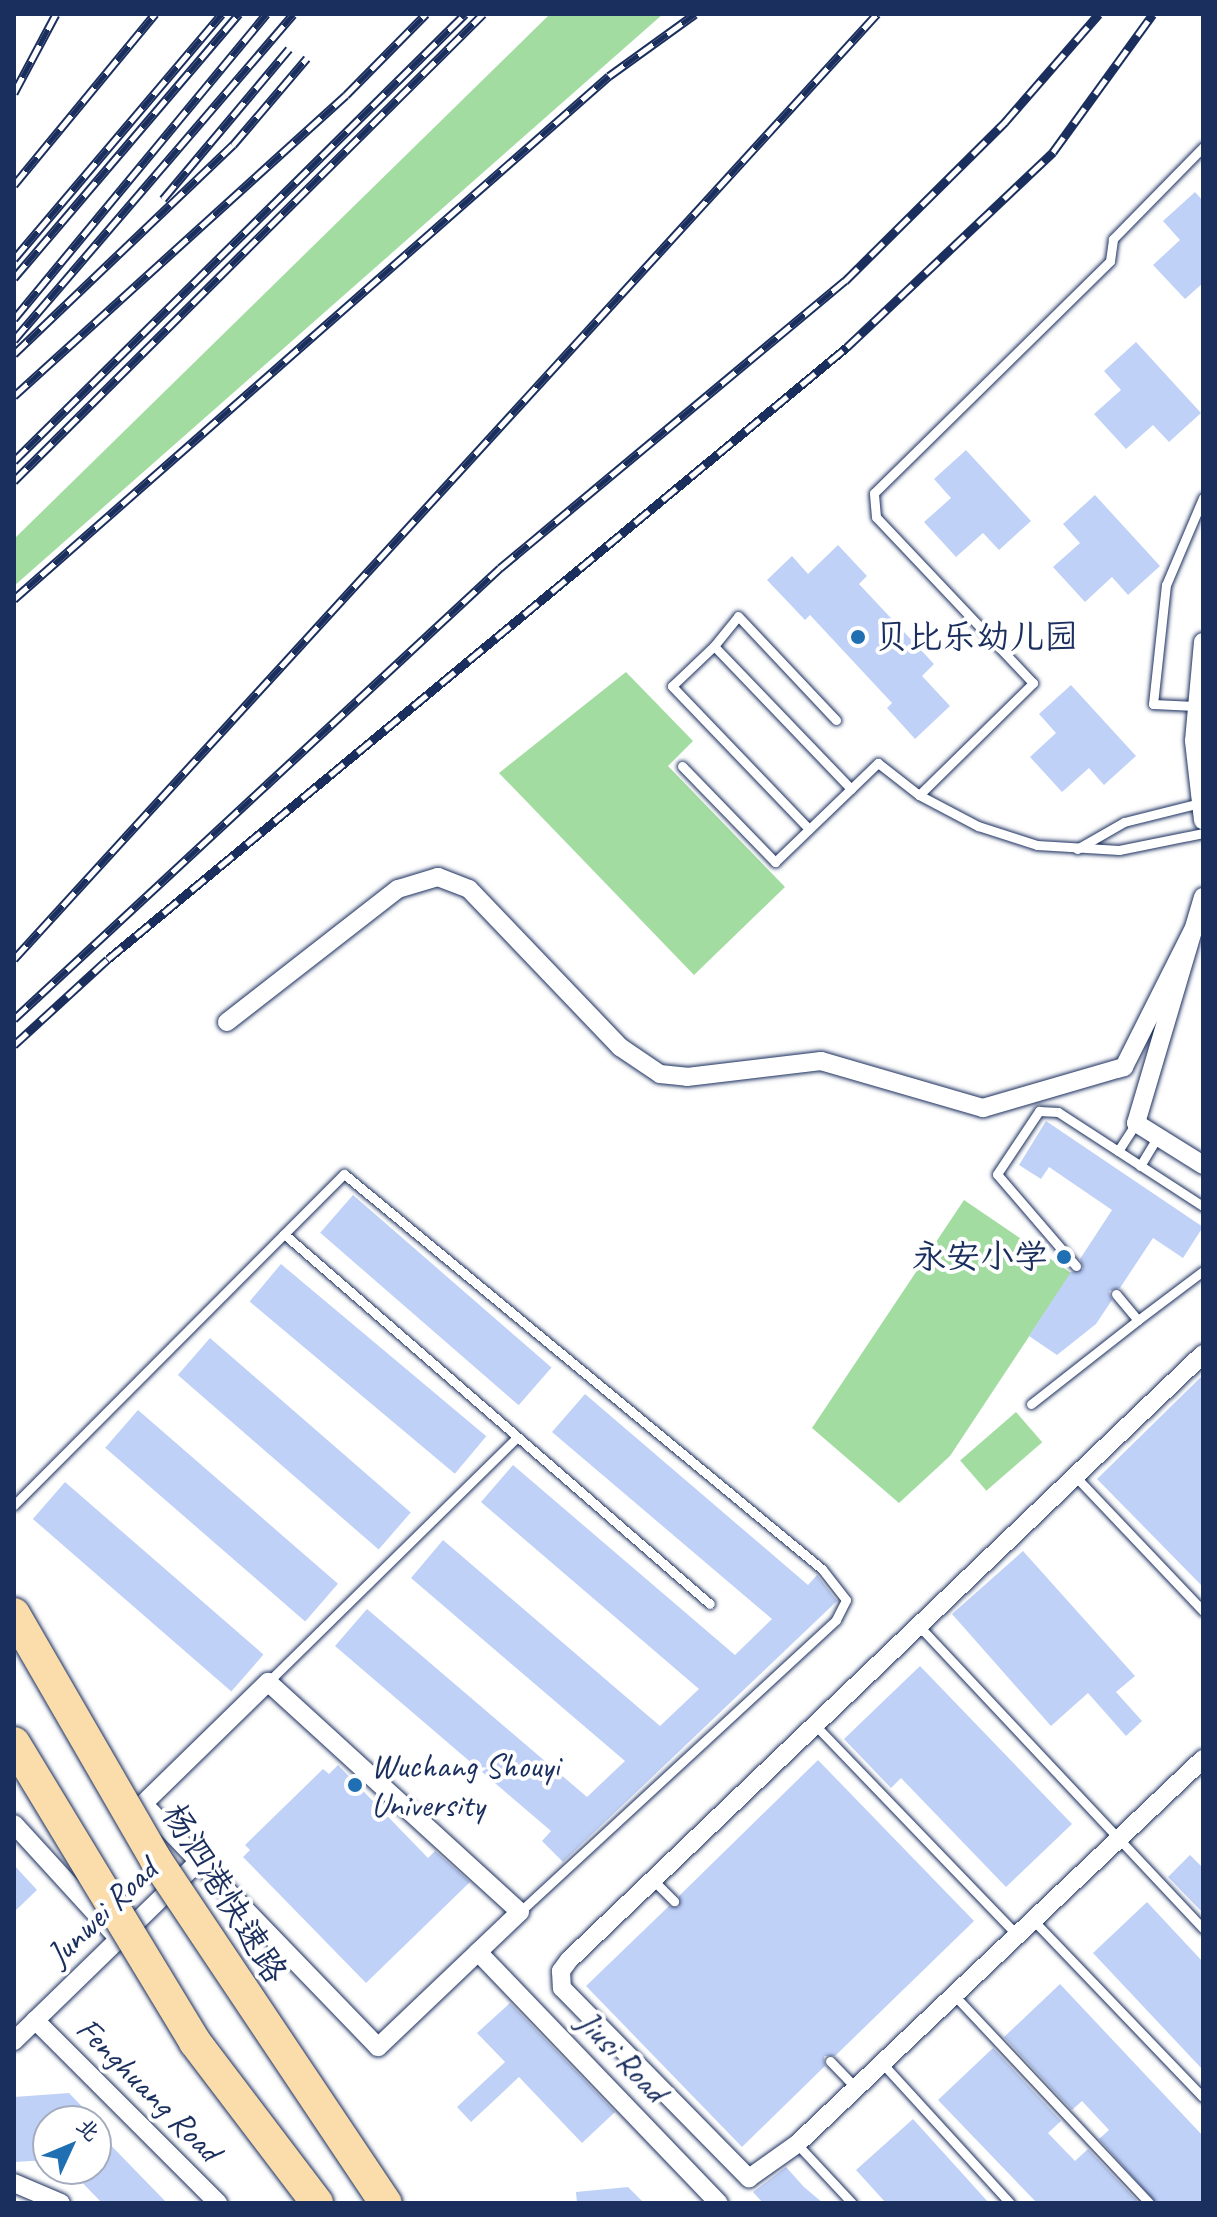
<!DOCTYPE html>
<meta charset="utf-8">
<style>
body{margin:0}
#map{position:relative;width:1217px;height:2217px;overflow:hidden;background:#fff;font-family:Caveat,"LXGW WenKai TC",sans-serif}
div>[style]{position:absolute}
[style*='--x']{left:calc(var(--x)*1px);top:calc(var(--y)*1px);width:calc(var(--w)*1px);rotate:calc(var(--a)*1deg)}
.green>*{inset:0;background:#a3dca1;transform-origin:0 0}
.building>*{inset:0;background:#c0d1f7;transform-origin:0 0}
.roads{filter:drop-shadow(0 0 2px #1b2f5e) drop-shadow(0 0 2px #1b2f5e)}
.lane>*{height:9px;margin:-4.5px;padding:0 4.5px;transform-origin:4.5px;border-radius:4.5px;background:#fff}
.street>*{height:18px;margin:-9px;padding:0 9px;transform-origin:9px;border-radius:9px;background:#fff}
.rail>*{height:9px;margin-top:-4.5px;transform-origin:0;background:repeating-linear-gradient(90deg,#fff 0 18px,#1b2f5e 0 36px);box-sizing:border-box;border-block:2px solid #1b2f5e}
.bridges{filter:drop-shadow(0 0 2px #1b2f5e) drop-shadow(0 0 2px #1b2f5e)}
.highway-bridge>*{height:32px;margin:-16px;padding:0 16px;transform-origin:16px;border-radius:16px;background:#fbddab}
.dots>*{width:22px;height:22px;translate:-50% -50%;box-sizing:border-box;border:4px solid #fff;border-radius:50%}
span{translate:-50% -50%;white-space:nowrap;text-align:center;line-height:1.15;-webkit-text-stroke:8px #fff;paint-order:stroke}
.poi-label{font-size:34px;color:#1b2f5e}
.left{translate:0 -50%;text-align:left}
.right{translate:-100% -50%;text-align:right}
.street-label{font-size:34px;color:#1b2f5e}
.frame{position:absolute;inset:0;border:16px solid #1b2f5e;pointer-events:none}
.north{position:absolute;left:32px;top:2105px;width:80px;height:80px;box-sizing:border-box;background:#fff;border:2px solid #a4acbf;border-radius:50%;rotate:46deg;font-size:22px;font-weight:700;line-height:32px;text-align:center;color:#1b2f5e}
.north::after{content:'';display:block;margin:auto;width:28px;height:36px;background:#1f6fb2;clip-path:polygon(50% 0,100% 100%,50% 72%,0 100%)}
</style>
<div id="map">
<div class="green">
<i style="clip-path:polygon(550px 14px,663px 14px,14px 586px,14px 539px)"></i>
<i style="clip-path:polygon(626px 672px,693px 741px,668px 766px,785px 887px,694px 975px,499px 773px)"></i>
<i style="clip-path:polygon(964px 1200px,1071px 1273px,950px 1456px,899px 1503px,812px 1428px)"></i>
<i style="left:1016px;top:1412px;width:40px;height:74px;rotate:49deg"></i>
</div>
<div class="building">
<i style="clip-path:polygon(1195px 192px,1203px 201px,1203px 283px,1185px 299px,1153px 265px,1180px 240px,1163px 221px)"></i>
<i style="clip-path:polygon(1136px 342px,1201px 413px,1169px 442px,1153px 425px,1126px 449px,1094px 414px,1121px 390px,1104px 371px)"></i>
<i style="clip-path:polygon(966px 450px,1031px 521px,999px 550px,983px 533px,956px 557px,924px 522px,951px 498px,934px 479px)"></i>
<i style="clip-path:polygon(1095px 495px,1160px 566px,1128px 595px,1112px 577px,1085px 602px,1053px 567px,1080px 543px,1063px 524px)"></i>
<i style="clip-path:polygon(838px 545px,867px 576px,859px 584px,934px 664px,922px 676px,950px 706px,915px 739px,887px 708px,892px 703px,810px 615px,805px 620px,767px 580px,792px 556px,808px 574px)"></i>
<i style="clip-path:polygon(1071px 685px,1136px 756px,1104px 785px,1089px 768px,1062px 792px,1030px 757px,1056px 733px,1039px 714px)"></i>
<i style="clip-path:polygon(1046px 1121px,1203px 1227px,1183px 1258px,1153px 1238px,1120px 1288px,1109px 1291px,1112px 1300px,1096px 1324px,1057px 1355px,1029px 1336px,1071px 1272px,1083px 1269px,1080px 1259px,1112px 1210px,1049px 1167px,1041px 1179px,1019px 1165px)"></i>
<i style="left:353px;top:1195px;width:263px;height:50px;rotate:41deg"></i>
<i style="left:281px;top:1264px;width:268px;height:49px;rotate:40deg"></i>
<i style="left:210px;top:1338px;width:266px;height:49px;rotate:41deg"></i>
<i style="clip-path:polygon(1203px 1375px,1203px 1587px,1097px 1479px)"></i>
<i style="clip-path:polygon(585px 1394px,808px 1585px,817px 1575px,837px 1601px,563px 1862px,542px 1841px,551px 1831px,335px 1646px,367px 1609px,587px 1797px,625px 1761px,411px 1578px,443px 1540px,660px 1726px,699px 1689px,481px 1502px,513px 1465px,735px 1655px,772px 1619px,552px 1432px)"></i>
<i style="left:138px;top:1410px;width:265px;height:50px;rotate:41deg"></i>
<i style="left:65px;top:1482px;width:263px;height:49px;rotate:41deg"></i>
<i style="clip-path:polygon(1023px 1551px,1135px 1676px,1116px 1692px,1142px 1721px,1126px 1736px,1088px 1693px,1051px 1726px,952px 1614px)"></i>
<i style="clip-path:polygon(920px 1666px,1072px 1824px,1006px 1887px,901px 1778px,891px 1788px,844px 1739px)"></i>
<i style="clip-path:polygon(818px 1760px,974px 1921px,835px 2056px,824px 2056px,825px 2066px,742px 2147px,586px 1986px,669px 1906px,679px 1907px,679px 1896px)"></i>
<i style="clip-path:polygon(338px 1765px,428px 1858px,435px 1851px,470px 1882px,366px 1983px,243px 1857px,250px 1850px,245px 1845px,323px 1769px,329px 1774px)"></i>
<i style="clip-path:polygon(1190px 1855px,1203px 1868px,1203px 1913px,1168px 1877px)"></i>
<i style="clip-path:polygon(14px 1865px,37px 1890px,14px 1912px)"></i>
<i style="clip-path:polygon(1147px 1902px,1203px 1962px,1203px 2070px,1093px 1953px)"></i>
<i style="clip-path:polygon(1060px 1984px,1203px 2136px,1203px 2203px,1156px 2203px,1099px 2139px,1109px 2130px,1082px 2101px,1072px 2110px,1004px 2037px)"></i>
<i style="clip-path:polygon(510px 2003px,615px 2112px,582px 2143px,519px 2077px,471px 2122px,457px 2107px,505px 2062px,477px 2033px)"></i>
<i style="clip-path:polygon(993px 2048px,1061px 2121px,1048px 2133px,1075px 2161px,1088px 2149px,1139px 2203px,1037px 2203px,938px 2100px)"></i>
<i style="clip-path:polygon(69px 2093px,96px 2121px,48px 2121px,48px 2160px,14px 2162px,14px 2097px)"></i>
<i style="clip-path:polygon(913px 2119px,989px 2203px,886px 2203px,856px 2170px)"></i>
<i style="clip-path:polygon(96px 2130px,167px 2203px,102px 2203px,69px 2169px,96px 2169px)"></i>
<i style="clip-path:polygon(786px 2167px,804px 2187px,823px 2203px,763px 2203px,753px 2192px)"></i>
<i style="clip-path:polygon(628px 2187px,644px 2203px,577px 2203px,576px 2192px)"></i>
</div>
<div class="roads">
<div class="lane">
<i style="--x:714;--y:646;--w:38;--a:-51"></i>
<i style="--x:738;--y:616;--w:143;--a:46.7"></i>
<i style="--x:1195;--y:706;--w:42;--a:-177.3"></i>
<i style="--x:1153;--y:704;--w:120;--a:-83.8"></i>
<i style="--x:1166;--y:585;--w:95;--a:-67"></i>
<i style="--x:682;--y:766;--w:134;--a:45.9"></i>
<i style="--x:775;--y:862;--w:143;--a:-43.9"></i>
<i style="--x:878;--y:763;--w:52;--a:38"></i>
<i style="--x:919;--y:795;--w:67;--a:27.7"></i>
<i style="--x:978;--y:826;--w:62;--a:17.9"></i>
<i style="--x:1037;--y:845;--w:82;--a:3.5"></i>
<i style="--x:1119;--y:850;--w:86;--a:-11.4"></i>
<i style="--x:919;--y:795;--w:160;--a:-44.5"></i>
<i style="--x:1033;--y:683;--w:228;--a:-133.4"></i>
<i style="--x:876;--y:517;--w:24;--a:-95"></i>
<i style="--x:874;--y:493;--w:331;--a:-44.5"></i>
<i style="--x:1110;--y:261;--w:22;--a:-82"></i>
<i style="--x:1113;--y:239;--w:129;--a:-45.6"></i>
<i style="--x:809;--y:829;--w:198;--a:-133.8"></i>
<i style="--x:672;--y:686;--w:58;--a:-43.6"></i>
<i style="--x:714;--y:646;--w:198;--a:46.2"></i>
<i style="--x:1077;--y:849;--w:54;--a:-29.9"></i>
<i style="--x:1124;--y:822;--w:78;--a:-14"></i>
<i style="--x:1118;--y:1151;--w:33;--a:-57"></i>
<i style="--x:1140;--y:1166;--w:35;--a:-59"></i>
<i style="--x:284;--y:1234;--w:564;--a:40.98"></i>
<i style="--x:1076;--y:1266;--w:121;--a:-130.7"></i>
<i style="--x:997;--y:1174;--w:76;--a:-56.3"></i>
<i style="--x:1039;--y:1111;--w:19;--a:3"></i>
<i style="--x:1058;--y:1112;--w:173;--a:33"></i>
<i style="--x:1116;--y:1294;--w:34;--a:50"></i>
<i style="--x:1138;--y:1320;--w:81;--a:-37"></i>
<i style="--x:1031;--y:1404;--w:136;--a:-38.1"></i>
<i style="--x:1075;--y:1476;--w:186;--a:46.5"></i>
<i style="--x:14;--y:1505;--w:467;--a:-45.1"></i>
<i style="--x:344;--y:1174;--w:620;--a:39.57"></i>
<i style="--x:822;--y:1569;--w:39;--a:52"></i>
<i style="--x:846;--y:1600;--w:22;--a:117"></i>
<i style="--x:836;--y:1620;--w:430;--a:137.3"></i>
<i style="--x:919;--y:1626;--w:415;--a:46.8"></i>
<i style="--x:268;--y:1682;--w:349;--a:-44.5"></i>
<i style="--x:815;--y:1725;--w:291;--a:46.1"></i>
<i style="--x:653;--y:1880;--w:30;--a:45"></i>
<i style="--x:1033;--y:1920;--w:245;--a:46.2"></i>
<i style="--x:954;--y:1995;--w:285;--a:46.8"></i>
<i style="--x:830;--y:2061;--w:37;--a:46"></i>
<i style="--x:882;--y:2063;--w:190;--a:47.6"></i>
<i style="--x:797;--y:2144;--w:81;--a:47"></i>
</div>
<div class="street">
<i style="--x:1203;--y:642;--w:99;--a:95.2"></i>
<i style="--x:1194;--y:741;--w:80;--a:83.5"></i>
<i style="--x:1203;--y:897;--w:236;--a:106.5"></i>
<i style="--x:1136;--y:1123;--w:79;--a:32.1"></i>
<i style="--x:227;--y:1022;--w:217;--a:-37.9"></i>
<i style="--x:398;--y:889;--w:42;--a:-16.7"></i>
<i style="--x:438;--y:877;--w:33;--a:21"></i>
<i style="--x:469;--y:889;--w:219;--a:46.3"></i>
<i style="--x:620;--y:1047;--w:48;--a:34"></i>
<i style="--x:660;--y:1074;--w:27;--a:6"></i>
<i style="--x:687;--y:1077;--w:135;--a:-6.8"></i>
<i style="--x:821;--y:1061;--w:169;--a:16.2"></i>
<i style="--x:983;--y:1108;--w:147;--a:-16.2"></i>
<i style="--x:1124;--y:1067;--w:153;--a:-63.3"></i>
<i style="--x:1203;--y:1354;--w:877;--a:136.29"></i>
<i style="--x:569;--y:1960;--w:14;--a:126"></i>
<i style="--x:561;--y:1971;--w:17;--a:87"></i>
<i style="--x:562;--y:1988;--w:267;--a:45.5"></i>
<i style="--x:749;--y:2178;--w:59;--a:-35.3"></i>
<i style="--x:797;--y:2144;--w:560;--a:-43.48"></i>
<i style="--x:268;--y:1682;--w:341;--a:42.4"></i>
<i style="--x:520;--y:1912;--w:196;--a:136.4"></i>
<i style="--x:378;--y:2047;--w:338;--a:-134"></i>
<i style="--x:143;--y:1804;--w:175;--a:-44.3"></i>
<i style="--x:14;--y:1824;--w:156;--a:47.6"></i>
<i style="--x:478;--y:1952;--w:348;--a:46.2"></i>
<i style="--x:35;--y:2020;--w:259;--a:45"></i>
<i style="--x:14;--y:2041;--w:257;--a:-44.2"></i>
<i style="--x:14;--y:2183;--w:51;--a:23.1"></i>
</div>
</div>
<div class="rail">
<i style="--x:14;--y:93;--w:89;--a:-62"></i>
<i style="--x:14;--y:185;--w:222;--a:-50.5"></i>
<i style="--x:163;--y:199;--w:196;--a:-50"></i>
<i style="--x:14;--y:259;--w:321;--a:-49.7"></i>
<i style="--x:14;--y:278;--w:347;--a:-49.6"></i>
<i style="--x:14;--y:319;--w:396;--a:-50.4"></i>
<i style="--x:14;--y:340;--w:429;--a:-49.4"></i>
<i style="--x:14;--y:354;--w:303;--a:-43.7"></i>
<i style="--x:233;--y:145;--w:114;--a:-49.6"></i>
<i style="--x:14;--y:396;--w:448;--a:-42.2"></i>
<i style="--x:346;--y:95;--w:114;--a:-45.4"></i>
<i style="--x:14;--y:461;--w:635;--a:-44.74"></i>
<i style="--x:14;--y:481;--w:662;--a:-44.88"></i>
<i style="--x:14;--y:599;--w:792;--a:-41.32"></i>
<i style="--x:609;--y:76;--w:106;--a:-35.8"></i>
<i style="--x:14;--y:959;--w:1280;--a:-47.6"></i>
<i style="--x:14;--y:1019;--w:663;--a:-42.86"></i>
<i style="--x:500;--y:568;--w:449;--a:-39.8"></i>
<i style="--x:845;--y:281;--w:226;--a:-44.8"></i>
<i style="--x:1005;--y:122;--w:143;--a:-49"></i>
<i style="--x:14;--y:1045;--w:127;--a:-42.5"></i>
<i style="--x:108;--y:959;--w:960;--a:-39.63"></i>
<i style="--x:847;--y:347;--w:284;--a:-43.4"></i>
<i style="--x:1053;--y:152;--w:170;--a:-54.1"></i>
</div>
<div class="bridges">
<div class="highway-bridge">
<i style="--x:14;--y:1614;--w:284;--a:60"></i>
<i style="--x:156;--y:1860;--w:413;--a:56.2"></i>
<i style="--x:14;--y:1743;--w:350;--a:58.8"></i>
<i style="--x:195;--y:2042;--w:202;--a:52.8"></i>
</div>
</div>
<div class="dots">
<i style="left:858px;top:637px;background:#1f6fb2"></i>
<i style="left:1064px;top:1257px;background:#1f6fb2"></i>
<i style="left:355px;top:1785px;background:#1f6fb2"></i>
</div>
<div class="poi-label">
<span class="left" style="left:874px;top:637px">贝比乐幼儿园</span>
<span class="right" style="left:1048px;top:1257px">永安小学</span>
<span class="left" style="left:371px;top:1785px">Wuchang Shouyi<br>University</span>
</div>
<div class="street-label">
<span style="left:225px;top:1893px;rotate:58deg">杨泗港快速路</span>
<span style="left:101px;top:1912px;rotate:-44deg">Junwei Road</span>
<span style="left:622px;top:2056px;rotate:46deg">Jiusi Road</span>
<span style="left:149px;top:2089px;rotate:45deg">Fenghuang Road</span>
</div>
<div class="frame"></div>
<div class="north">北</div>
</div>
